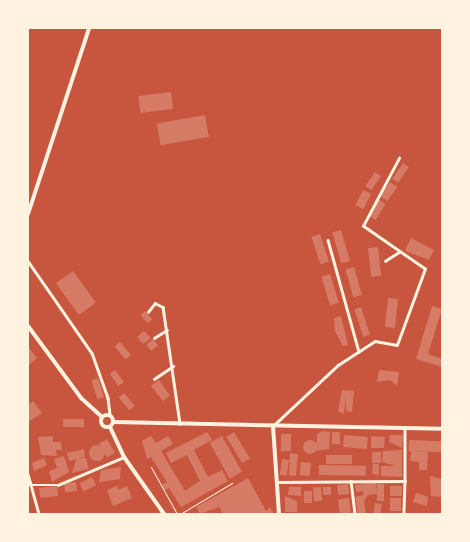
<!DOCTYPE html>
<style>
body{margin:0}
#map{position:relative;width:470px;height:542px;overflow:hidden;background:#c8553d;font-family:"PT Sans",sans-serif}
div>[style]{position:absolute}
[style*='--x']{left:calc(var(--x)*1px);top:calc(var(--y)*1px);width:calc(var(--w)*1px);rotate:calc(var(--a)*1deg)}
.building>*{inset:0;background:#d67c66;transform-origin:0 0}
.round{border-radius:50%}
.service>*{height:1px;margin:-0.5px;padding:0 0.5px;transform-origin:0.5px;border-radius:0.5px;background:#fff3e0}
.minor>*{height:2.5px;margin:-1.25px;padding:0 1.25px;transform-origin:1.25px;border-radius:1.25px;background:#fff3e0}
.tertiary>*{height:4px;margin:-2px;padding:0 2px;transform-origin:2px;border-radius:2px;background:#fff3e0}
.secondary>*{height:4px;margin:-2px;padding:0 2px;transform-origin:2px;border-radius:2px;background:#fff3e0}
.secondary>.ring{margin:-2px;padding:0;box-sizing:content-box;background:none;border:4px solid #fff3e0;border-radius:50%}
span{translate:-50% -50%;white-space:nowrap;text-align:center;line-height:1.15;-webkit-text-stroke:4px #fff3e0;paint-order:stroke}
.frame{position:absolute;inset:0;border:29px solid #fff3e0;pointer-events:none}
</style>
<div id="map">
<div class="building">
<i style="left:171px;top:92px;width:17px;height:33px;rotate:83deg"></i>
<i style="left:205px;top:115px;width:22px;height:49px;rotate:80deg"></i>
<i style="left:403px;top:163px;width:7px;height:19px;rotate:34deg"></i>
<i style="left:375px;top:172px;width:7px;height:17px;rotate:34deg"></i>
<i style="left:390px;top:182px;width:9px;height:17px;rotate:36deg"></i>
<i style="left:363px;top:190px;width:9px;height:17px;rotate:27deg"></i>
<i style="left:378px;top:199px;width:9px;height:19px;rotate:32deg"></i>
<i style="left:341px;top:230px;width:32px;height:9px;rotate:74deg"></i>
<i style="left:320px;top:234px;width:29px;height:9px;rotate:72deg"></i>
<i style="clip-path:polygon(411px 238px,434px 250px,429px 260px,405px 251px)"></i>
<i style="left:378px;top:247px;width:29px;height:10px;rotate:84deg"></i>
<i style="left:354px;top:267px;width:29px;height:9px;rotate:74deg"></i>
<i style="left:73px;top:271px;width:39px;height:21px;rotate:54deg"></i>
<i style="left:330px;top:274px;width:30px;height:9px;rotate:73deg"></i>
<i style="left:388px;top:298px;width:10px;height:29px;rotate:6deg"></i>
<i style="clip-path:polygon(432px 306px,442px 309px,428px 354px,442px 359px,442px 367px,416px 359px)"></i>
<i style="left:361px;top:307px;width:29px;height:7px;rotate:72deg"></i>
<i style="left:145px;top:311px;width:11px;height:6px;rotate:49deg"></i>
<i style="clip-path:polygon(341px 316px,348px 345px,343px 346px,335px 331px,334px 318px)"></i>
<i style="clip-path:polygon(144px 331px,151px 338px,143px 344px,137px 337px)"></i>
<i style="left:153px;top:339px;width:8px;height:9px;rotate:50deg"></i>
<i style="left:120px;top:342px;width:17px;height:7px;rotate:50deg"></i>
<i style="clip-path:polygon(29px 348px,37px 358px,28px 366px,28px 350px)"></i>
<i style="clip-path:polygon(115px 370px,124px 382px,118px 386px,110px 374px)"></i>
<i style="clip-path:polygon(379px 370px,399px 372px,397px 386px,390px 380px,377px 382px)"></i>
<i style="left:98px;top:378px;width:20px;height:7px;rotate:72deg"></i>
<i style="clip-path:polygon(159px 380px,170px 396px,163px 401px,151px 386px)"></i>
<i style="clip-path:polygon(342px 390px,354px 391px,352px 412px,346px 411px,346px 395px,344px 414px,338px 411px)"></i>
<i style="left:124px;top:393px;width:17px;height:7px;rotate:50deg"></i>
<i style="clip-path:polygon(33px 401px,42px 413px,28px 422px,28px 405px)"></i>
<i style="left:84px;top:419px;width:8px;height:21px;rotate:90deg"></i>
<i style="clip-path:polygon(322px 431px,330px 432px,329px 449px,316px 451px,317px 434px)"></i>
<i style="clip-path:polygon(207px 432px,212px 440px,194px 450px,208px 477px,222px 470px,228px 481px,181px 507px,169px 488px,165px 490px,162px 485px,167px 482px,151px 457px,147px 459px,142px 441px,151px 436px,156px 443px,168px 436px,173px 444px,161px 451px,185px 491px,200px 481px,187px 455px,171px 463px,166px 453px)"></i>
<i style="left:234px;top:432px;width:31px;height:9px;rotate:59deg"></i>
<i style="left:332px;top:432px;width:8px;height:12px"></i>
<i style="left:281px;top:434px;width:10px;height:17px"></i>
<i style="left:344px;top:435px;width:24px;height:12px;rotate:5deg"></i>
<i style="clip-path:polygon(390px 435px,403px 435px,402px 448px,389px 442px)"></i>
<i style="clip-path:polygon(53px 436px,53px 442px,61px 442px,62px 450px,56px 450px,57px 456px,41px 455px,38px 437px)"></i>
<i style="left:222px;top:436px;width:41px;height:14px;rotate:61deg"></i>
<i style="clip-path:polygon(371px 436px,385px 437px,384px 448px,371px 448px)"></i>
<i style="left:107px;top:439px;width:16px;height:9px;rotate:60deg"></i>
<i style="left:409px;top:440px;width:33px;height:11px;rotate:2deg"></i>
<i class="round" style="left:303px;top:440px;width:14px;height:14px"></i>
<i class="round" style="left:89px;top:445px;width:16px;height:16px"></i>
<i style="clip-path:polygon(84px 449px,85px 457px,79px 458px,86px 458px,89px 469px,72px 473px,76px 459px,69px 461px,67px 453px)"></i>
<i style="clip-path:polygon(402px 450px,402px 477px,381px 476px,381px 466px,396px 466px,382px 462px,383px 451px)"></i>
<i style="clip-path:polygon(411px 451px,428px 452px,427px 470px,419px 470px,419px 462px,410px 461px)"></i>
<i style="left:372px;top:452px;width:9px;height:11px"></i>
<i style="clip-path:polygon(290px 453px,298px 454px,296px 476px,289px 475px)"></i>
<i style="left:326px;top:455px;width:26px;height:9px"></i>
<i style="clip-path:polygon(64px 456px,69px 472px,52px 482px,49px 471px,57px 468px,54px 459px)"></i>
<i style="clip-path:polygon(44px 458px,47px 465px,34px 471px,32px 463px)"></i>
<i style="left:282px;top:459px;width:7px;height:16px;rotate:8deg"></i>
<i style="left:301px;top:462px;width:10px;height:13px;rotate:6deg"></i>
<i style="clip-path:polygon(373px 464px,379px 464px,379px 475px,372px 474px)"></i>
<i style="left:319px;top:465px;width:47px;height:10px;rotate:1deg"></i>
<i style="clip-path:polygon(121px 467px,120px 479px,99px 482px,101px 470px)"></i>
<i style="clip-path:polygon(430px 476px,442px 479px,442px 497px,431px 496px)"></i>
<i style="left:92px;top:477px;width:9px;height:14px;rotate:63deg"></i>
<i style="clip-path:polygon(248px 478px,266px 511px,270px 507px,274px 514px,223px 514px,219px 507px,200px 514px,196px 507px)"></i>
<i style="left:76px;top:482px;width:9px;height:12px;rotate:84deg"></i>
<i style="clip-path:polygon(376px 483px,377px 494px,368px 495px,364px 501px,366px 514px,358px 514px,355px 497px,364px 495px,363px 491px,356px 492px,355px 485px)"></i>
<i style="left:348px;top:484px;width:10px;height:11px;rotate:84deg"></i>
<i style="left:377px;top:484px;width:7px;height:17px"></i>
<i style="left:57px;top:486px;width:10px;height:18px;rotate:84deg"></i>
<i style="clip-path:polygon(117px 486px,118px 490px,127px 486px,132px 498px,113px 506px,107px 490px)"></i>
<i style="left:390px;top:486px;width:12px;height:10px"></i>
<i style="clip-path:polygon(289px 487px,301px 487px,301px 496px,288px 495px)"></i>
<i style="left:321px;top:487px;width:14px;height:8px;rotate:86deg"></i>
<i style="left:323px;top:487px;width:8px;height:8px"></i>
<i style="left:304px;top:491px;width:8px;height:12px"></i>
<i style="clip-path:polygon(416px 493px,428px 497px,427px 506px,413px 502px)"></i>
<i style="clip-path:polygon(285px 496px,297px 501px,297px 512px,285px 512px)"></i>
<i style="left:349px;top:498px;width:16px;height:11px;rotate:83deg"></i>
<i style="left:390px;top:498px;width:11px;height:13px"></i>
<i style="left:375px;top:503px;width:7px;height:11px;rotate:8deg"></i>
</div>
<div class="service">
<i style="--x:151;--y:467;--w:54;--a:61"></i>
<i style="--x:180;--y:514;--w:61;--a:-30.8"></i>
</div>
<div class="minor">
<i style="--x:328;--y:240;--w:116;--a:74.5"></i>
<i style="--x:28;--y:261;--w:112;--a:55.2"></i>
<i style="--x:92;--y:353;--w:48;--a:70.4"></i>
<i style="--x:108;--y:398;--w:17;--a:83"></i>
<i style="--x:385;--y:261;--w:17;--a:-33"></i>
<i style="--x:148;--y:312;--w:11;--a:-52"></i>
<i style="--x:155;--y:303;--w:9;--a:27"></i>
<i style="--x:163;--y:307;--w:118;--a:81.7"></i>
<i style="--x:154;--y:338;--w:15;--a:-32"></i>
<i style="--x:154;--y:379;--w:23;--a:-34"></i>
<i style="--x:274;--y:425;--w:88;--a:-43.2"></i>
<i style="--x:338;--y:365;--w:44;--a:-33"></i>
<i style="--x:375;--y:341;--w:22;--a:10"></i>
<i style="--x:397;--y:345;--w:81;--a:-69.8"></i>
<i style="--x:425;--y:269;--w:75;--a:-145.3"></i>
<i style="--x:363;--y:226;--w:77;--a:-62.1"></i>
<i style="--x:405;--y:430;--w:51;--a:90"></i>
<i style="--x:28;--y:474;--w:41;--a:74.6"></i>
<i style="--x:351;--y:481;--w:33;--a:83"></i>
<i style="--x:276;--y:482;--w:129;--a:-0.4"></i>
<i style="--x:405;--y:481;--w:33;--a:92"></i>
<i style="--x:28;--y:485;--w:30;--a:0"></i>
<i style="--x:58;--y:485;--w:72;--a:-23"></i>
</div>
<div class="tertiary">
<i style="--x:28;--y:214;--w:196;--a:-71.8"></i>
<i style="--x:114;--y:422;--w:328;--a:1.2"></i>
<i style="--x:273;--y:426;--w:88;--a:86.1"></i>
</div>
<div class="secondary">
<i style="--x:28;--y:326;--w:89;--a:53.6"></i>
<i style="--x:81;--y:398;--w:28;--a:42"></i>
<i class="ring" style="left:101px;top:415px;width:8px;height:8px"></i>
<i style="--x:110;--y:427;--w:33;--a:65"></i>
<i style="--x:124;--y:457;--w:70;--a:54.9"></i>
</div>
<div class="frame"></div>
</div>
